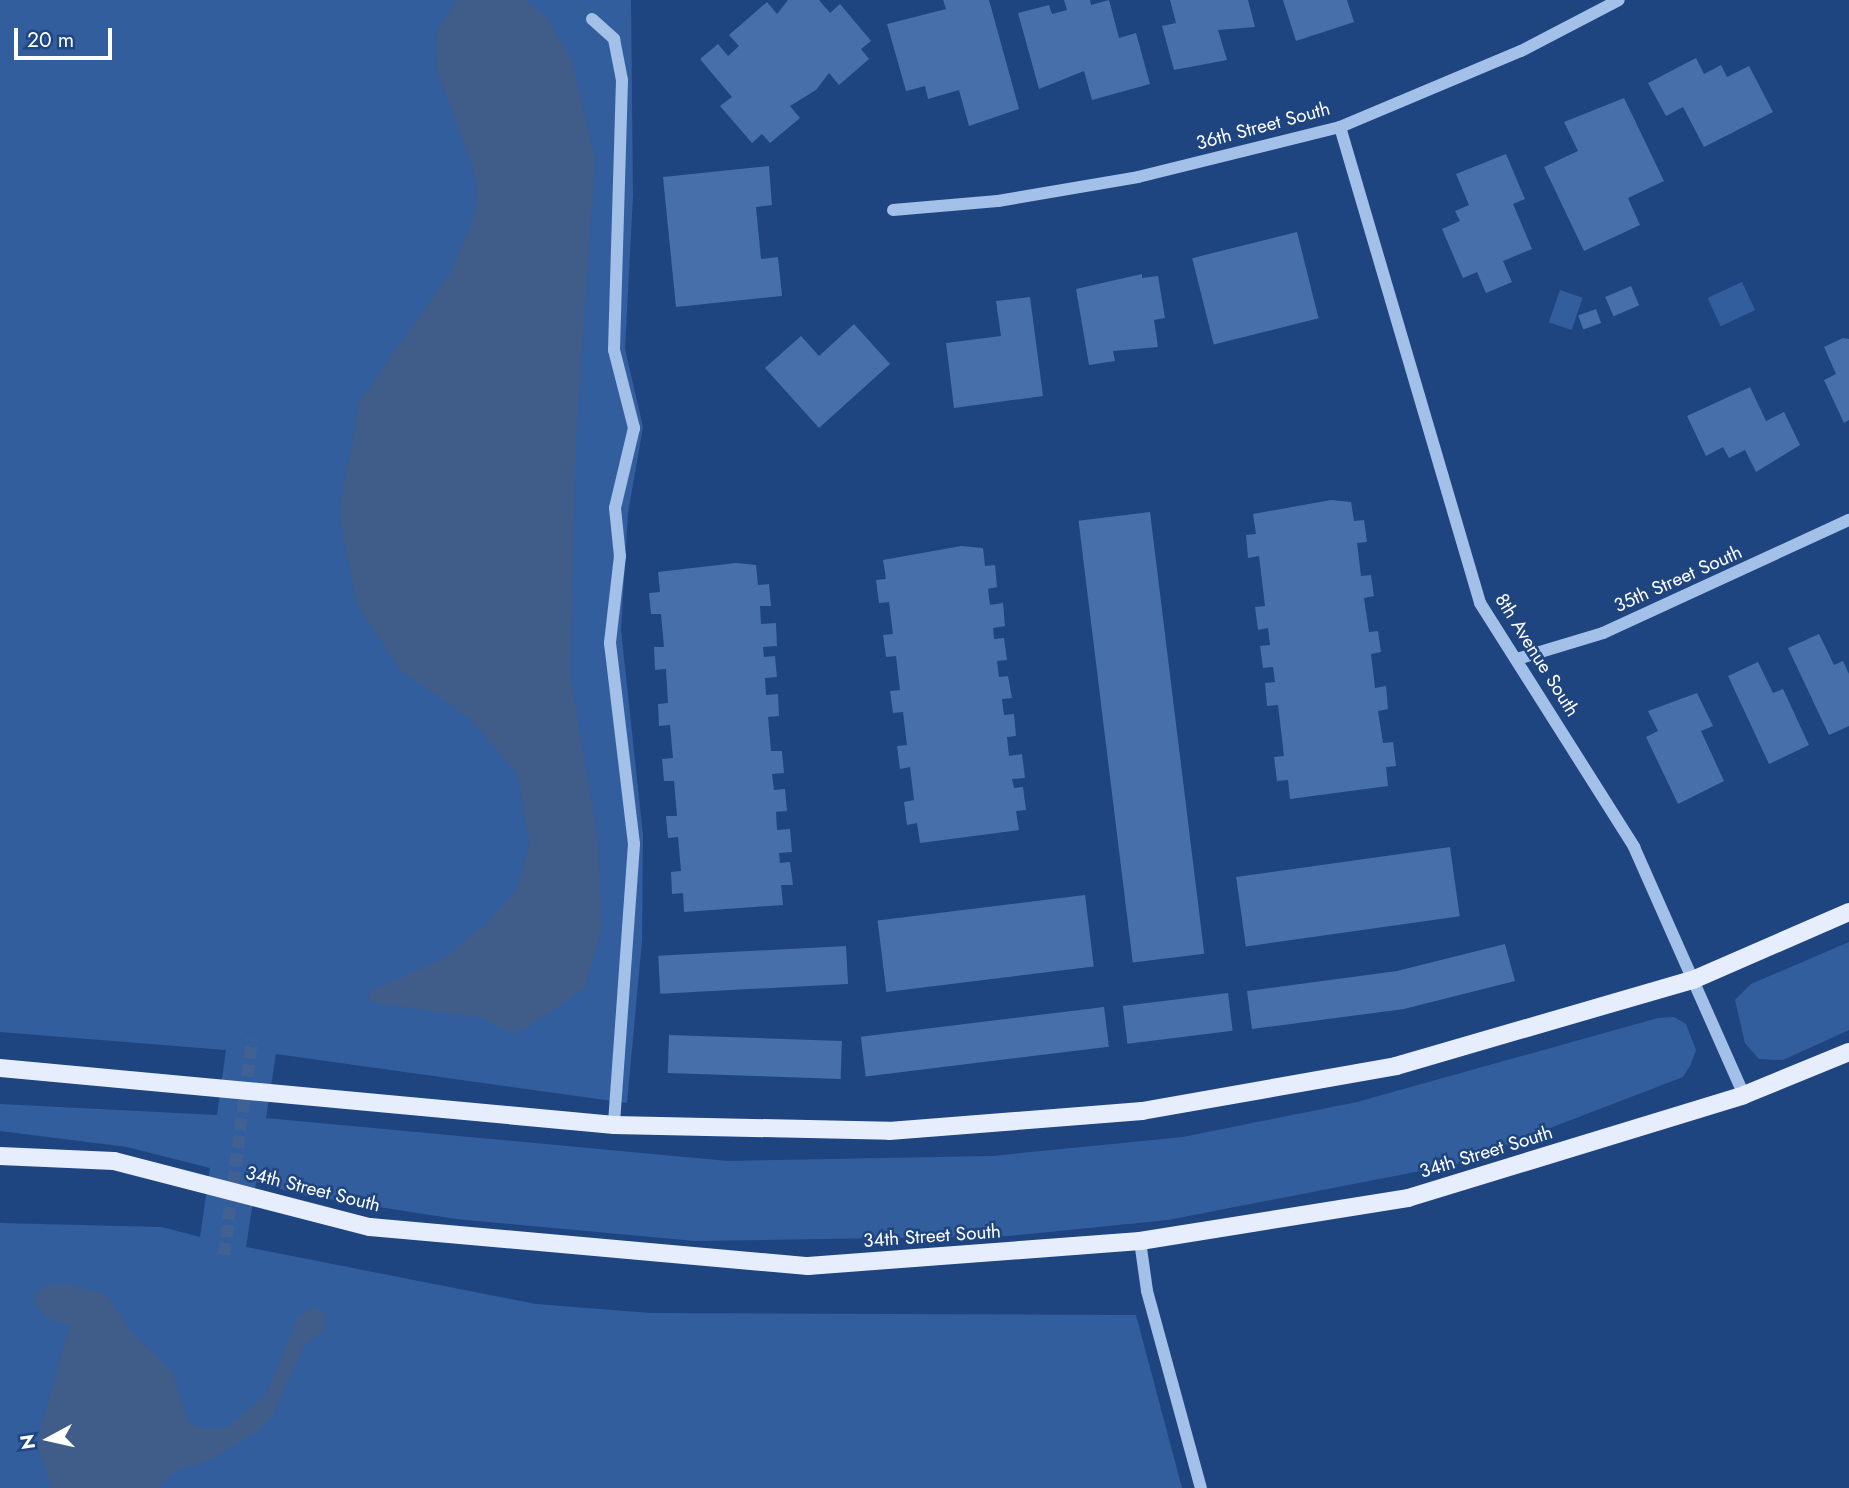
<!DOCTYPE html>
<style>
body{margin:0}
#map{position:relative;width:1849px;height:1488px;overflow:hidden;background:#1f4580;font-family:Jost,sans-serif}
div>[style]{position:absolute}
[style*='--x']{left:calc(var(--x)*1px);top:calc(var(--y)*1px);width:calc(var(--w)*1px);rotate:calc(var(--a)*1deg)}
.green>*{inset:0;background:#325e9e;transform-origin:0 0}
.water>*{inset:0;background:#405c88}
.building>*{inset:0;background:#476faa;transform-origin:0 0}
.minor-tunnel>*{height:12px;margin-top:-6px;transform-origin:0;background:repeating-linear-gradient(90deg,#416193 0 12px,transparent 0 18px)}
.minor>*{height:12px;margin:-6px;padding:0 6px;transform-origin:6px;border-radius:6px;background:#a3c0e8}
.major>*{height:18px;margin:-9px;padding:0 9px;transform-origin:9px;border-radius:9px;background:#e6eefe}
span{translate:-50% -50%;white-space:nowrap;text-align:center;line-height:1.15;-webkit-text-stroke:5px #1f4580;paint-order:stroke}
.street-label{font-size:19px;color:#fff}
.north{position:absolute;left:14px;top:1404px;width:70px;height:70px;-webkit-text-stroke:5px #1f4580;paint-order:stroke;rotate:262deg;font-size:19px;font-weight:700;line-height:28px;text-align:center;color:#fff}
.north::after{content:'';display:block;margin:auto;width:24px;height:32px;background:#fff;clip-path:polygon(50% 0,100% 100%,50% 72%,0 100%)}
.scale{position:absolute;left:14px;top:28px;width:98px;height:32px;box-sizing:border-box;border:4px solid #fff;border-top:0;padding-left:9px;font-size:21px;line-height:24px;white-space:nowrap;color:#fff;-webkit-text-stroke:5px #1f4580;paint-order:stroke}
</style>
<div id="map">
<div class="green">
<i style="clip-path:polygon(0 0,631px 0,633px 196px,625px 349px,643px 427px,628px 513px,621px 630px,643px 835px,642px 941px,627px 1103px,276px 1054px,266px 1118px,728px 1161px,992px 1156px,1183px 1137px,1357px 1102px,1658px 1018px,1674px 1017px,1686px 1024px,1696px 1050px,1691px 1064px,1683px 1077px,1456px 1164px,1168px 1220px,1008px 1236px,695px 1241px,456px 1219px,302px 1195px,256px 1182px,246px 1247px,536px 1304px,651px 1313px,1136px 1315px,1182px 1488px,0 1488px,0 1223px,162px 1227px,200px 1237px,210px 1168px,127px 1147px,0 1131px,0 1104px,217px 1115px,226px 1050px,0 1032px)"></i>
<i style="left:1742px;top:282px;width:31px;height:38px;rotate:65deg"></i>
<i style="left:1560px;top:290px;width:24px;height:34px;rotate:19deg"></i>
<i style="clip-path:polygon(1849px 942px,1849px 1030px,1783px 1060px,1759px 1059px,1745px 1043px,1735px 1000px,1751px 984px)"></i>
</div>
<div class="water">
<i style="clip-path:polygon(457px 0,525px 0,547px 18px,572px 60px,595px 160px,576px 442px,570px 675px,598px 840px,602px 927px,585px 988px,520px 1032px,505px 1031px,483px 1018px,370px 1002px,369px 992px,444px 958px,486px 924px,516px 891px,529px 846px,518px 774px,468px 717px,401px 671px,357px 606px,339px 513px,360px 400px,450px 273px,473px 220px,478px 193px,472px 163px,438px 75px,436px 48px,437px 31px)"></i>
<i style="clip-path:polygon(68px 1284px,107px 1295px,132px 1333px,172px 1372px,190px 1425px,206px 1429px,227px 1428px,267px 1393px,298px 1317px,313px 1307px,323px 1312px,326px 1328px,303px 1347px,273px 1415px,255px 1433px,207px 1462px,177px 1470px,158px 1488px,51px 1488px,38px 1447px,40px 1430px,70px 1326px,46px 1317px,35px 1304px,35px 1294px,47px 1285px)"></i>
</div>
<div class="building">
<i style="clip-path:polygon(788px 0,819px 0,830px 13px,840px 4px,871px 41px,861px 49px,869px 59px,839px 85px,829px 73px,816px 90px,790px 106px,800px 118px,770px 143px,762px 134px,752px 143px,720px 106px,732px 97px,700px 59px,718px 44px,728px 56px,739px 46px,729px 35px,767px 2px,777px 14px)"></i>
<i style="clip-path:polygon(943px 0,989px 0,1019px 109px,969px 126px,959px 90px,928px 99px,925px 86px,906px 91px,887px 24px,946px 9px)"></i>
<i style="clip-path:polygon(1064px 0,1090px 0,1091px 5px,1109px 0,1119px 38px,1136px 33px,1150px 84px,1092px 100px,1084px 71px,1039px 89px,1018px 13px,1049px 5px,1052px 14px,1067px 10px)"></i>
<i style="clip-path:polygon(1170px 0,1248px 0,1255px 27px,1218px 30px,1227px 60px,1174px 70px,1162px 26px,1176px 23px)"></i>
<i style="clip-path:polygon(1283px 0,1347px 0,1354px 22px,1296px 41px)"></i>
<i style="clip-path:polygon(1696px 58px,1704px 74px,1721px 65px,1727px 77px,1749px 66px,1773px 112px,1704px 147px,1683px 107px,1666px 116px,1648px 83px)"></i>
<i style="clip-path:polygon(1624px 98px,1664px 181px,1628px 198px,1640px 225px,1584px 251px,1544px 167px,1578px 151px,1564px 122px)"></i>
<i style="clip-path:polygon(1506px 154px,1525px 199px,1513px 204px,1532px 249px,1503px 261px,1512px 282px,1486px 293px,1477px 272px,1463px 278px,1442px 229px,1460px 221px,1455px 211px,1469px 205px,1456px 174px)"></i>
<i style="clip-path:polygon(769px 166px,772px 205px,756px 207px,761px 259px,778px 257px,782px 296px,676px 307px,663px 177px)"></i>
<i style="left:1297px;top:232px;width:89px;height:108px;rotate:76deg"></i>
<i style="clip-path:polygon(1142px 274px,1142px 278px,1158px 276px,1165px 318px,1154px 320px,1158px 347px,1113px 351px,1115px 361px,1089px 365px,1076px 289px)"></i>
<i style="left:1631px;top:286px;width:21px;height:28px;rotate:67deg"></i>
<i style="clip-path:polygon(1030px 297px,1043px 396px,954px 408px,946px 343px,1001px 336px,996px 301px)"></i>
<i style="left:1596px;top:309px;width:15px;height:19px;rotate:70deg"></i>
<i style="clip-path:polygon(854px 324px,890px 364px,819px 428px,765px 368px,801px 336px,819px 356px)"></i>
<i style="clip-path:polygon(1843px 338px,1849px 339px,1849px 420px,1844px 423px,1824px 380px,1836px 374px,1824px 347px)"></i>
<i style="clip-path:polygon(1750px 387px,1766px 421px,1784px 412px,1800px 445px,1756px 472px,1745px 450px,1729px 458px,1723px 447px,1706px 456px,1687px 416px)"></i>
<i style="clip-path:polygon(1331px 500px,1351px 502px,1354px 521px,1364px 520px,1367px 542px,1357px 543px,1361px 576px,1371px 575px,1374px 596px,1364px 598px,1369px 632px,1378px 631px,1381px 652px,1371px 654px,1375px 688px,1386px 686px,1388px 709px,1378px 711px,1383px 743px,1393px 742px,1396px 766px,1386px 767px,1388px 786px,1290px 799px,1288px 780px,1277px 781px,1274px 757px,1284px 756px,1278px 705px,1267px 706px,1265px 683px,1275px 682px,1273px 667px,1263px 668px,1260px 646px,1270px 645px,1268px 628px,1258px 630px,1255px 607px,1265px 606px,1259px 556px,1248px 558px,1246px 535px,1256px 534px,1253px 514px)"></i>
<i style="left:1150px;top:512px;width:445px;height:72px;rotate:83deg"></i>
<i style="clip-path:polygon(961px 546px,983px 548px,985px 566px,995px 565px,997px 587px,988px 589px,990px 605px,1003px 603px,1005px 626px,993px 628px,994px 639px,1004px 638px,1007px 660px,997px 661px,999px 677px,1008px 676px,1012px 698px,1002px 699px,1004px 715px,1014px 714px,1016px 736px,1007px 737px,1009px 756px,1022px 754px,1025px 778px,1012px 779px,1014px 788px,1023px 787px,1026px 810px,1016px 811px,1019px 830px,920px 843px,917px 823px,907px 825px,904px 802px,914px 800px,910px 767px,900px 769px,897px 746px,907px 745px,903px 712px,893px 713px,890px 691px,900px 690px,896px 656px,886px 657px,883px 635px,893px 634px,889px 602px,879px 603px,876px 580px,886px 579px,883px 560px)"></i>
<i style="clip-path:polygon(736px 563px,756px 565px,758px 585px,769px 584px,771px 606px,760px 606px,761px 624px,776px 623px,777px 646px,763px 647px,764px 657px,775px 656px,777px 677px,765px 678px,766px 695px,778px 694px,779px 716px,768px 717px,771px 751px,782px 751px,784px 773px,772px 774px,774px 790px,785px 789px,787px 811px,776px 812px,777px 830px,790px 829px,792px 852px,779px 853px,780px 863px,790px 862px,793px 885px,781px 885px,783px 905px,684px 912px,683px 893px,672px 894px,671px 872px,681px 871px,678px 837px,668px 838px,666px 816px,677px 816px,674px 781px,664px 781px,662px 759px,673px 758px,670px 725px,659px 726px,658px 704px,668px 703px,666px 669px,655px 670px,654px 647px,664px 647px,661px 614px,651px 614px,649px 593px,660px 592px,658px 572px)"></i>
<i style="clip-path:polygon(1819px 634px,1834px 665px,1843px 661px,1849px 674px,1849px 726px,1829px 735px,1788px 648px)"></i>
<i style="clip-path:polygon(1758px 662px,1773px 693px,1783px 689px,1809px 745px,1769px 764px,1728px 676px)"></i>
<i style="clip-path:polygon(1697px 693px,1713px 726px,1701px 731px,1724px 781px,1678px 804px,1646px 737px,1658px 731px,1648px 711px)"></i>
<i style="left:1450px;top:847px;width:70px;height:216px;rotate:82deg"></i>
<i style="left:1085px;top:895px;width:72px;height:209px;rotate:83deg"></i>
<i style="clip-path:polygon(1505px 944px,1515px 981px,1404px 1009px,1252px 1029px,1247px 991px,1397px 971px)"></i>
<i style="left:846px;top:946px;width:38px;height:188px;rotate:87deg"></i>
<i style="left:1228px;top:993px;width:38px;height:106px;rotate:83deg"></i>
<i style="left:1104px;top:1007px;width:40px;height:245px;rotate:83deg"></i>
<i style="left:669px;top:1035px;width:173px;height:38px;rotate:2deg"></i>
</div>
<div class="minor-tunnel">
<i style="--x:224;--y:1255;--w:217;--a:-82.6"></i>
</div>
<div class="minor">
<i style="--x:592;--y:19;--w:30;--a:42"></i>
<i style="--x:614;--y:39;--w:42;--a:79"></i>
<i style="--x:622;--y:80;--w:270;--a:91.7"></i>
<i style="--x:614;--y:350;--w:81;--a:75.6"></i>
<i style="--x:634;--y:428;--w:82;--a:103.4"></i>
<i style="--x:615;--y:508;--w:48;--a:84.1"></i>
<i style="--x:620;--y:556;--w:88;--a:96.6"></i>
<i style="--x:610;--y:643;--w:202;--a:83.2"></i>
<i style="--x:634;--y:844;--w:282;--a:94.1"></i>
<i style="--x:1340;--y:127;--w:496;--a:73.6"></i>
<i style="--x:1480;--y:603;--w:289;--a:57.7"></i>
<i style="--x:1634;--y:847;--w:271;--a:66.1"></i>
<i style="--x:893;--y:210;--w:105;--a:-4.9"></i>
<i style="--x:998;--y:201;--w:142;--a:-9.7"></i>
<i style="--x:1138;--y:177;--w:208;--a:-13.9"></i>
<i style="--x:1340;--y:127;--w:196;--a:-22.8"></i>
<i style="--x:1521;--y:51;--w:110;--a:-27.5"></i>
<i style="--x:1517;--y:659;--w:90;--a:-16.8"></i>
<i style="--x:1603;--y:633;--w:271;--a:-24.7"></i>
<i style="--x:1140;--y:1241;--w:50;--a:82"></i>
<i style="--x:1147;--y:1291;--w:204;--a:74.7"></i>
</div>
<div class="major">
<i style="--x:0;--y:1068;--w:617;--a:5.3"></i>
<i style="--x:614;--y:1125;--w:275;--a:1.2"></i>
<i style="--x:889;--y:1131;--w:254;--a:-4.5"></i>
<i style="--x:1142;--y:1111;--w:258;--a:-10"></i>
<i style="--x:1396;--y:1066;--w:311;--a:-16.2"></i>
<i style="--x:1695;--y:979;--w:168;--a:-23.5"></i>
<i style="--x:0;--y:1156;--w:114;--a:2.5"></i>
<i style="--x:114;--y:1161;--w:264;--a:14.5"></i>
<i style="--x:370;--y:1227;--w:440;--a:5.1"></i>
<i style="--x:808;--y:1266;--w:333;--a:-4.3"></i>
<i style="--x:1140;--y:1241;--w:271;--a:-9.1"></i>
<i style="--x:1408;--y:1198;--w:351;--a:-17"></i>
<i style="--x:1744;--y:1095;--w:113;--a:-22.3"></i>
</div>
<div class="street-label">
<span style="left:1263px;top:126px;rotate:-15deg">36th Street South</span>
<span style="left:1678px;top:579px;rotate:-24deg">35th Street South</span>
<span style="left:1537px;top:655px;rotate:58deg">8th Avenue South</span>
<span style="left:1486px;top:1152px;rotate:-17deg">34th Street South</span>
<span style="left:313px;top:1189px;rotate:14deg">34th Street South</span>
<span style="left:932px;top:1236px;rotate:-4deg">34th Street South</span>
</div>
<div class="north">N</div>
<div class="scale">20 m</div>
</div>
